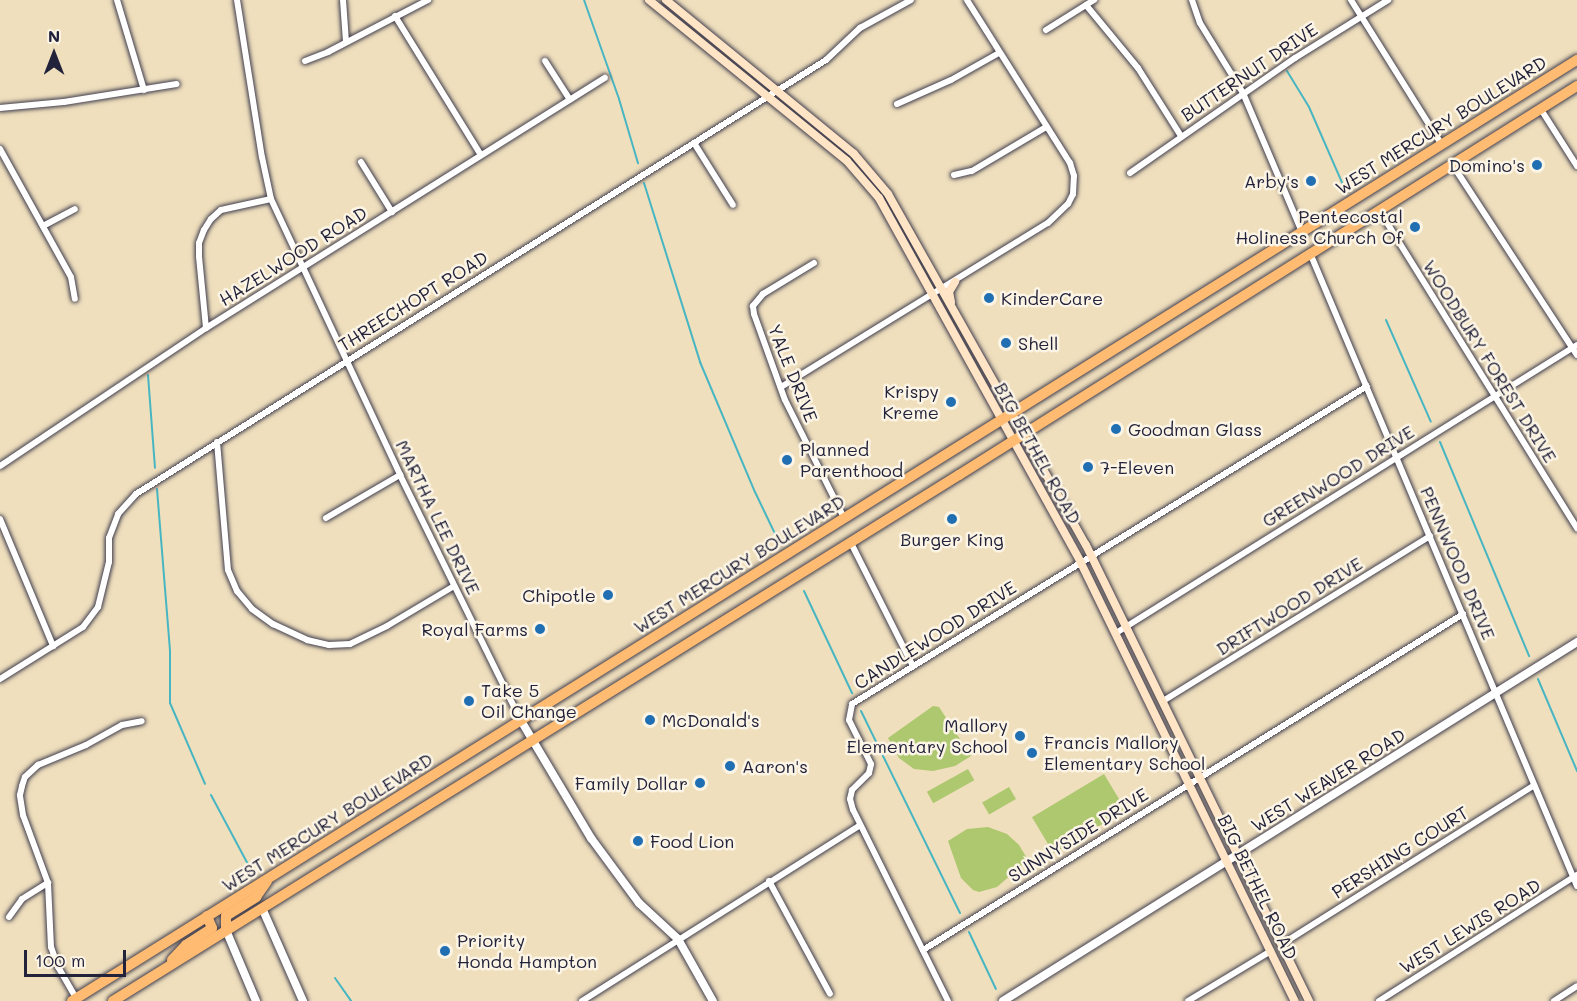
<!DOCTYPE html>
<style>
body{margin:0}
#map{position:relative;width:1577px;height:1001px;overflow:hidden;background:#efdfbd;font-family:Mali,sans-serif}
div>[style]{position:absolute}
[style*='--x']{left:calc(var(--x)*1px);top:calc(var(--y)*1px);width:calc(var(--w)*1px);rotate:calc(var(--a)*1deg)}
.green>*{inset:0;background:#adc86f;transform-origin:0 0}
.stream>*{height:2px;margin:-1px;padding:0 1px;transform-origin:1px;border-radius:1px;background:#48b6c2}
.roads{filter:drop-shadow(0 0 2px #413e4e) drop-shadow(0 0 2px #413e4e)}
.minor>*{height:6px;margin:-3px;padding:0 3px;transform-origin:3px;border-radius:3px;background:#fff}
.tertiary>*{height:8px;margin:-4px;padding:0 4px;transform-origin:4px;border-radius:4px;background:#fff}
.secondary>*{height:8px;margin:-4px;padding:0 4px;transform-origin:4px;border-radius:4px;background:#ffe4c6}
.trunk>*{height:10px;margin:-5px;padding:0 5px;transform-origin:5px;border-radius:5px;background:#febb71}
.dots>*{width:16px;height:16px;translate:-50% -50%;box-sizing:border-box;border:3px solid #fcf5e5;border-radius:50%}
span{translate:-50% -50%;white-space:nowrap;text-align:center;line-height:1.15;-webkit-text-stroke:5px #fcf5e5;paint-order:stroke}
.street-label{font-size:18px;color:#22223b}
.poi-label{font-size:18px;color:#22223b}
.right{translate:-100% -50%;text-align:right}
.left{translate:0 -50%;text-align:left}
.north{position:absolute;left:24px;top:24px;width:60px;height:60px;-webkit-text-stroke:4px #fcf5e5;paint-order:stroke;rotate:0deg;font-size:16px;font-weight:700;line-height:24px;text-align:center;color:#22223b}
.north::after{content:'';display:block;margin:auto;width:21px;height:27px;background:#22223b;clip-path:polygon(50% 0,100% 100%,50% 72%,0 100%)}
.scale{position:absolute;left:24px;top:950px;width:102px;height:27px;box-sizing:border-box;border:3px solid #22223b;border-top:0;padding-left:8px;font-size:18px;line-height:21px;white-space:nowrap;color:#22223b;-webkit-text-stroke:4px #fcf5e5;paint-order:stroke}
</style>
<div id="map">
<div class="green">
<i style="clip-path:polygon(933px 706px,939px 707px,971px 756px,955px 766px,933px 771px,914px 769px,899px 758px,888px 738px)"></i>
<i style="left:968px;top:769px;width:13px;height:47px;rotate:61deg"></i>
<i style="left:1104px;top:774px;width:42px;height:84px;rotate:59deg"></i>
<i style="left:1009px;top:787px;width:14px;height:31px;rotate:60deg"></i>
<i style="clip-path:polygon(988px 827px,1007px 834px,1019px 845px,1028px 860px,997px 887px,979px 892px,973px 890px,961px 878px,948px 841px,967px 829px)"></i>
</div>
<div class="stream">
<i style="--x:584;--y:0;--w:105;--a:70.5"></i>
<i style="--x:619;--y:99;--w:67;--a:73.5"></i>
<i style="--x:1287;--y:71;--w:42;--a:58.6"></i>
<i style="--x:1309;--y:107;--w:85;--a:66.4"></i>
<i style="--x:644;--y:183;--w:188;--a:72.6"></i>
<i style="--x:700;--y:362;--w:141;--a:67.1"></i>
<i style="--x:755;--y:492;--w:51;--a:64.4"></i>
<i style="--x:1386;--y:320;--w:111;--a:66.2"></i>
<i style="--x:148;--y:375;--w:93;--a:85.7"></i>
<i style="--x:1440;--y:442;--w:232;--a:67.4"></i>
<i style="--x:157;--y:489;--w:163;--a:85.4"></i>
<i style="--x:170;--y:651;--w:52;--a:90"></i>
<i style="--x:170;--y:703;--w:88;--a:66.6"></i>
<i style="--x:804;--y:591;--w:113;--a:64.8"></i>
<i style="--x:1538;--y:679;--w:100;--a:67"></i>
<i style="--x:861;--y:711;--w:225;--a:63.9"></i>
<i style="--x:211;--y:795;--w:83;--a:61.9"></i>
<i style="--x:969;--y:932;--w:63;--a:64.7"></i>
<i style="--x:335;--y:978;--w:28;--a:55"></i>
</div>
<div class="roads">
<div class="minor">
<i style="--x:117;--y:0;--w:94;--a:73.3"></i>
<i style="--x:237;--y:0;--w:159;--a:81"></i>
<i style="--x:262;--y:157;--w:43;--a:77.9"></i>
<i style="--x:271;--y:199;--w:305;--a:64.9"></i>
<i style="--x:400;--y:475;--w:272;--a:63.8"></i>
<i style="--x:343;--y:0;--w:42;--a:85.9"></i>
<i style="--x:1192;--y:0;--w:24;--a:71"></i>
<i style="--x:1200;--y:23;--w:82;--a:58.4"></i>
<i style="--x:1243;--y:93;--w:151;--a:67"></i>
<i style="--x:1351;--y:0;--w:171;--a:57.9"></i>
<i style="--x:1086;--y:5;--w:82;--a:50.5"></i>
<i style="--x:1138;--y:68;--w:80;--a:57.7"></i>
<i style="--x:395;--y:16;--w:163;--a:58.3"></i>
<i style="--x:1046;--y:30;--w:57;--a:-32"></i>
<i style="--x:305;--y:61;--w:25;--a:-21"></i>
<i style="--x:328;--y:52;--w:113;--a:-27.5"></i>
<i style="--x:545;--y:61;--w:46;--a:57.3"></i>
<i style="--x:897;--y:104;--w:59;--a:-24"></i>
<i style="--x:951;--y:80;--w:55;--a:-29.4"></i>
<i style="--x:0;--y:108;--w:64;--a:-5.4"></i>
<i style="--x:64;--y:102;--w:114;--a:-9.1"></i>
<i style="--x:1540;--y:108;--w:69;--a:57.5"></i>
<i style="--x:694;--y:143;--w:73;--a:57.8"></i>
<i style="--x:0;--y:149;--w:146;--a:61"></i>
<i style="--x:71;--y:277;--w:22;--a:80"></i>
<i style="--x:361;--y:162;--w:59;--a:58.2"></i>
<i style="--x:1452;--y:164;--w:228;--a:56.8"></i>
<i style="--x:1130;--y:173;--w:201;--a:-34.9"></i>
<i style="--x:1295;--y:58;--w:110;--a:-31.9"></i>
<i style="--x:954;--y:175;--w:18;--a:-13"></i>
<i style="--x:972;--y:171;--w:86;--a:-30.7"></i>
<i style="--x:1379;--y:210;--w:375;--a:58.1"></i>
<i style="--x:43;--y:226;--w:36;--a:-28"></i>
<i style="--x:1310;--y:253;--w:687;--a:67.13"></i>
<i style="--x:814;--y:263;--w:60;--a:148.7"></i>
<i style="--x:763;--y:294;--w:16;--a:130"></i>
<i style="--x:753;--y:306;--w:8;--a:83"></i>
<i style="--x:754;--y:314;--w:91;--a:70.2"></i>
<i style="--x:785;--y:400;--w:132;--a:63.4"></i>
<i style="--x:206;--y:328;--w:72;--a:-95.6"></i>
<i style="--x:199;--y:256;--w:13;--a:-90"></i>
<i style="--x:199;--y:243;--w:14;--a:-69"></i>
<i style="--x:204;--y:230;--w:13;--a:-58"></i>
<i style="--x:211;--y:219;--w:13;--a:-42"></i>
<i style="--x:221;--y:210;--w:51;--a:-12.4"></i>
<i style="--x:781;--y:387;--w:313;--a:-31.6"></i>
<i style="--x:1048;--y:223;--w:28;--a:-44"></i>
<i style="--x:1068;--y:204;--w:11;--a:-63"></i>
<i style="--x:1073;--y:194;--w:18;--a:-87"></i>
<i style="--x:1074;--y:176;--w:14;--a:-107"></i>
<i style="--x:1070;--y:163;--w:193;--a:-122.3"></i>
<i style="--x:217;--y:442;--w:128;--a:85.1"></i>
<i style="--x:228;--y:570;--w:23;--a:67"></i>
<i style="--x:237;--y:591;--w:23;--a:50"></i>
<i style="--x:252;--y:609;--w:26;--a:36"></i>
<i style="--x:273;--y:624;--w:38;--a:25"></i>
<i style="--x:307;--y:640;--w:23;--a:13"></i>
<i style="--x:329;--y:645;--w:21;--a:-3"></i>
<i style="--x:350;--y:644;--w:41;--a:-25.9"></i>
<i style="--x:387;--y:626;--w:78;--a:-30.8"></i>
<i style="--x:0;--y:466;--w:248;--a:-33.8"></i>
<i style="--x:206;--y:328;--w:471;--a:-32.1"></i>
<i style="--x:326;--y:518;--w:86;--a:-30.2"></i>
<i style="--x:0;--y:519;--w:138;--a:67.3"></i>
<i style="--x:850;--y:541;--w:140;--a:63.3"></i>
<i style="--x:1116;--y:633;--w:544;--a:-31.99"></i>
<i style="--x:0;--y:679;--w:98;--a:-32.1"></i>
<i style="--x:83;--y:627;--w:25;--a:-53"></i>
<i style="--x:98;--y:607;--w:46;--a:-76.3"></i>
<i style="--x:109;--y:562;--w:24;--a:-90"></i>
<i style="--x:109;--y:538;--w:26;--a:-69"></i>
<i style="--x:118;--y:514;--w:27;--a:-48"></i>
<i style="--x:136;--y:494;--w:815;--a:-32.17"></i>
<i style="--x:826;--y:60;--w:47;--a:-43.3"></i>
<i style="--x:860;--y:28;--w:58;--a:-28.8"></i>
<i style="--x:1163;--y:701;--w:314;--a:-31.7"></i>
<i style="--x:769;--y:881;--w:128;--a:61.6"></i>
<i style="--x:9;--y:917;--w:22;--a:-54"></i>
<i style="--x:22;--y:899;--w:31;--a:-32"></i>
<i style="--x:1282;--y:944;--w:298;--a:-32.2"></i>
<i style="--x:923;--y:950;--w:636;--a:-31.89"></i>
<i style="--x:76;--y:998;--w:36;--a:-120"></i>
<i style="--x:58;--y:967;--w:21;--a:-109"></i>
<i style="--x:51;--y:947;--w:64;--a:-92.7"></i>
<i style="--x:48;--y:883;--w:72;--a:-110.2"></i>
<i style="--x:23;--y:815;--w:20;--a:-99"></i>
<i style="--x:20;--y:795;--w:9;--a:-77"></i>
<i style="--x:22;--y:786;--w:9;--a:-72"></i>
<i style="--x:25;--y:777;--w:18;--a:-43"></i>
<i style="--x:38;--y:765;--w:52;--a:-22.6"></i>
<i style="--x:86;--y:745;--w:41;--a:-29.1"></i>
<i style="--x:122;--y:725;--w:20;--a:-11"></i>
<i style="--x:582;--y:1001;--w:328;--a:-32.3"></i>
<i style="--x:948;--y:1001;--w:213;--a:-116.4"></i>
<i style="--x:853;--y:810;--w:11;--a:-105"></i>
<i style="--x:850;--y:799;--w:9;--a:-77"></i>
<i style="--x:852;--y:790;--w:24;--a:-45"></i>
<i style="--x:869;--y:773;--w:9;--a:-77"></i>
<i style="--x:871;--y:764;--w:49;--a:-116.6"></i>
<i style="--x:849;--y:720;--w:16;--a:-79"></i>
<i style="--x:852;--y:704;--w:605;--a:-31.69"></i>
<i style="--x:1188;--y:1001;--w:97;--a:-31.1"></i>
<i style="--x:1379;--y:1001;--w:235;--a:-32.5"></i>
<i style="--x:1554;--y:1001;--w:27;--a:-33"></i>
</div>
<div class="tertiary">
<i style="--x:520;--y:719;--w:139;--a:59.2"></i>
<i style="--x:591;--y:838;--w:81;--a:53.6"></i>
<i style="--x:639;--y:903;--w:53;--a:42.7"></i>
<i style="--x:678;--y:939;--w:71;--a:60.6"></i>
<i style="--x:262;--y:908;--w:102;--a:66.2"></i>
<i style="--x:226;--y:930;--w:77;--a:67.1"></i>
<i style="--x:1003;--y:1001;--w:677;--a:-32.02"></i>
</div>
<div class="secondary">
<i style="--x:649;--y:0;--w:255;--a:39.1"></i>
<i style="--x:847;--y:161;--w:49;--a:49.1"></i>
<i style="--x:879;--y:198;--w:417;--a:61"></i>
<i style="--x:1081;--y:563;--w:487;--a:64"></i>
<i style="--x:666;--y:0;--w:243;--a:39.3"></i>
<i style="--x:854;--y:154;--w:52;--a:49.6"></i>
<i style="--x:888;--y:194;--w:403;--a:60.6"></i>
<i style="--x:1086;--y:545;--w:508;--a:63.94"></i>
<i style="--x:951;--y:302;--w:10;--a:-101"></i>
<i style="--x:949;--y:292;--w:12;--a:-59"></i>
</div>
<div class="trunk">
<i style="--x:226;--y:930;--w:14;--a:-90"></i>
<i style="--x:226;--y:916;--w:36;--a:-32"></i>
<i style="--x:256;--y:897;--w:19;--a:-55"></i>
<i style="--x:172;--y:960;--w:21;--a:-47"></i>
<i style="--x:186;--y:945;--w:31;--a:-33"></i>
<i style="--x:212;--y:928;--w:13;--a:-113"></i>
<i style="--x:72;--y:1001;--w:1775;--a:-32.02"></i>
<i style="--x:113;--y:1001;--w:996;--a:-31.87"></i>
<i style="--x:959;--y:475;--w:730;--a:-32.19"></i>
</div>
</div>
<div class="dots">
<i style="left:1537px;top:165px;background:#1f6fb2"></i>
<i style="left:1311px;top:181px;background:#1f6fb2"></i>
<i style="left:1415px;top:227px;background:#1f6fb2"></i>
<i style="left:989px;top:298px;background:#1f6fb2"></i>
<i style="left:1006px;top:343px;background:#1f6fb2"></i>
<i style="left:951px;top:402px;background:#1f6fb2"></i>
<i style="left:1116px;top:429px;background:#1f6fb2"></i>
<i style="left:787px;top:460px;background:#1f6fb2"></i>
<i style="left:1088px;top:467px;background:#1f6fb2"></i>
<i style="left:952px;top:519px;background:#1f6fb2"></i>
<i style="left:608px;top:595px;background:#1f6fb2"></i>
<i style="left:540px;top:629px;background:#1f6fb2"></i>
<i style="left:469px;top:701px;background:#1f6fb2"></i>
<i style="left:650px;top:720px;background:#1f6fb2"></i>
<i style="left:1020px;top:736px;background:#1f6fb2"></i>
<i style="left:1032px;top:753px;background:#1f6fb2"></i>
<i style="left:730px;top:766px;background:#1f6fb2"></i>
<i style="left:700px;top:783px;background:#1f6fb2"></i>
<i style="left:638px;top:841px;background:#1f6fb2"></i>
<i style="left:445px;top:951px;background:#1f6fb2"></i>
</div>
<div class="street-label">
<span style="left:1249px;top:72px;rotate:-34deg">BUTTERNUT DRIVE</span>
<span style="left:1441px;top:125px;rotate:-32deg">WEST MERCURY BOULEVARD</span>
<span style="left:293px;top:256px;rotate:-32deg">HAZELWOOD ROAD</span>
<span style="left:413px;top:301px;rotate:-32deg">THREECHOPT ROAD</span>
<span style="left:1490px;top:361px;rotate:58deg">WOODBURY FOREST DRIVE</span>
<span style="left:793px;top:373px;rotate:68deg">YALE DRIVE</span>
<span style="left:1038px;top:453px;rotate:61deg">BIG BETHEL ROAD</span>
<span style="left:1338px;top:476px;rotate:-32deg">GREENWOOD DRIVE</span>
<span style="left:438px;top:517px;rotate:64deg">MARTHA LEE DRIVE</span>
<span style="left:1458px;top:563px;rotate:67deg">PENNWOOD DRIVE</span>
<span style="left:739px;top:564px;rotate:-32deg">WEST MERCURY BOULEVARD</span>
<span style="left:1289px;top:606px;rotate:-32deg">DRIFTWOOD DRIVE</span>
<span style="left:935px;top:635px;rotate:-32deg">CANDLEWOOD DRIVE</span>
<span style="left:1328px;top:780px;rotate:-32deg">WEST WEAVER ROAD</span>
<span style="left:327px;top:822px;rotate:-32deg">WEST MERCURY BOULEVARD</span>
<span style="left:1078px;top:835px;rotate:-32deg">SUNNYSIDE DRIVE</span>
<span style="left:1400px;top:852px;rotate:-32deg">PERSHING COURT</span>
<span style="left:1258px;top:887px;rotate:64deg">BIG BETHEL ROAD</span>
<span style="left:1470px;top:926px;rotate:-32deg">WEST LEWIS ROAD</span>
</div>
<div class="poi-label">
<span class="right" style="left:1525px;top:165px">Domino's</span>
<span class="right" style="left:1299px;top:181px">Arby's</span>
<span class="right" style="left:1403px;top:227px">Pentecostal<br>Holiness Church Of</span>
<span class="left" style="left:1001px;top:298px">KinderCare</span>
<span class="left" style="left:1018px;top:343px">Shell</span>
<span class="right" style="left:939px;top:402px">Krispy<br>Kreme</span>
<span class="left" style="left:1128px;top:429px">Goodman Glass</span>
<span class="left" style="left:800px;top:460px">Planned<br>Parenthood</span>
<span class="left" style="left:1100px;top:467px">7-Eleven</span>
<span style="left:952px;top:539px">Burger King</span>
<span class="right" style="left:596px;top:595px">Chipotle</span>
<span class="right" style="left:528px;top:629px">Royal Farms</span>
<span class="left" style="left:481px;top:701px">Take 5<br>Oil Change</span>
<span class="left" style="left:662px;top:720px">McDonald's</span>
<span class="right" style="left:1008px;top:736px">Mallory<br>Elementary School</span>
<span class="left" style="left:1044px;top:753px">Francis Mallory<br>Elementary School</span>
<span class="left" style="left:742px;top:766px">Aaron's</span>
<span class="right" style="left:688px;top:783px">Family Dollar</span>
<span class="left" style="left:650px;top:841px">Food Lion</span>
<span class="left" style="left:457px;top:951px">Priority<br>Honda Hampton</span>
</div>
<div class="north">N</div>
<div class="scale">100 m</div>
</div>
